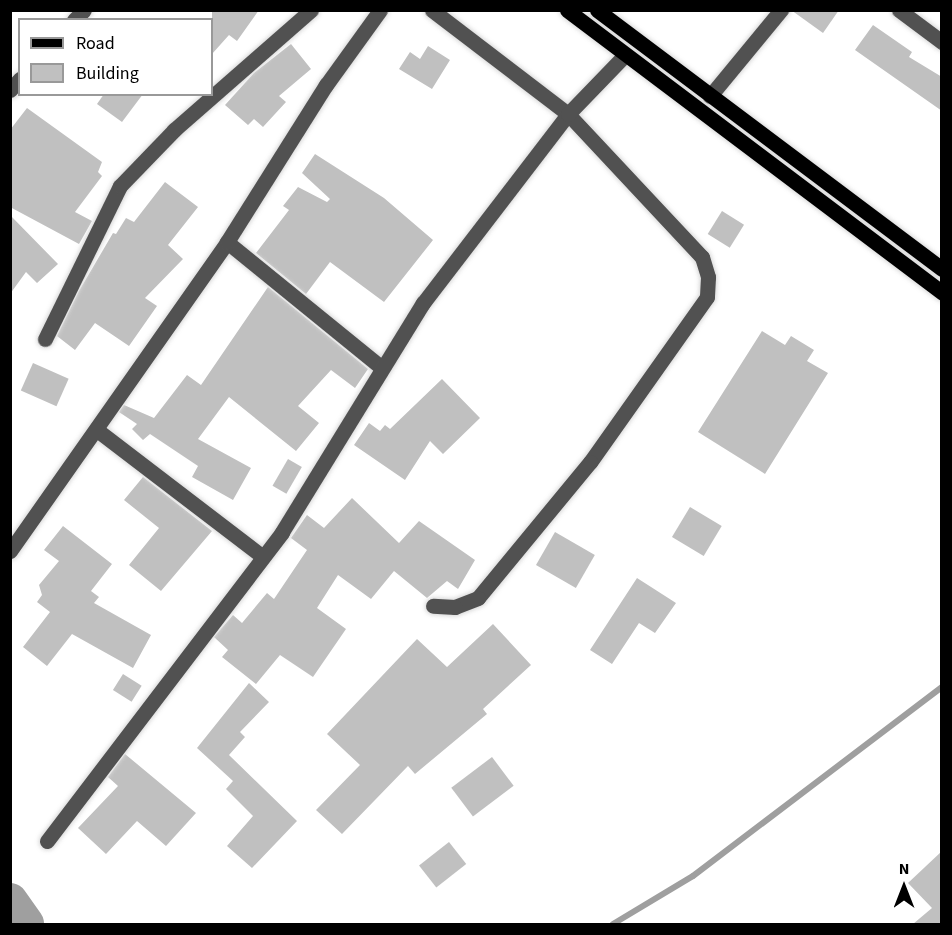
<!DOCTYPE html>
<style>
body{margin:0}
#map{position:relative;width:952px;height:935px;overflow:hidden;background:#fff;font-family:"Source Sans 3",sans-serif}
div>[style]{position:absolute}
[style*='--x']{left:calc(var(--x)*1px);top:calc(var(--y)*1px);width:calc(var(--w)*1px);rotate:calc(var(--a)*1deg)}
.stream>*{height:6px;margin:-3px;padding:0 3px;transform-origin:3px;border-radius:3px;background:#9f9f9f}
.river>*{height:36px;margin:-18px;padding:0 18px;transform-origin:18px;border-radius:18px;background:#9f9f9f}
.building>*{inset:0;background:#c0c0c0;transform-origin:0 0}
.roads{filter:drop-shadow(0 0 2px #dbdbdb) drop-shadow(0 0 2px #dbdbdb)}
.minor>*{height:15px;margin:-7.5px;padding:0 7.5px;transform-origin:7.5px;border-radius:7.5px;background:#515151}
.major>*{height:15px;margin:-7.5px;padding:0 7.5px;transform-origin:7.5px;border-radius:7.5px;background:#000}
span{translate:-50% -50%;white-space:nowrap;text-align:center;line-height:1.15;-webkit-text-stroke:4.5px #fff;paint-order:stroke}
.frame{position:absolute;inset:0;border:12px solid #000;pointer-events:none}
.legend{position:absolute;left:18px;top:18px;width:195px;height:78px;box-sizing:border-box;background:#fff;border:2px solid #999;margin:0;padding:8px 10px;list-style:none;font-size:18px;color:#000}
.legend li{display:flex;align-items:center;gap:12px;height:30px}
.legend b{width:30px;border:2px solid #999}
.north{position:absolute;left:874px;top:857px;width:60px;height:60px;-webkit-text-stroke:4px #fff;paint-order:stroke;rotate:0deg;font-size:16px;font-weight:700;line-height:24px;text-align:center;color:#000}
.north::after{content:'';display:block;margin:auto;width:21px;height:27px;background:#000;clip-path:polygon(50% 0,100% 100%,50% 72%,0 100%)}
</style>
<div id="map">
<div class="stream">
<i style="--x:613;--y:924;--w:93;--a:-31"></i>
<i style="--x:693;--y:876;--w:313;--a:-37.2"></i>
</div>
<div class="river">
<i style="--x:10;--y:901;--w:28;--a:55"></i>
</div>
<div class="building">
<i style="clip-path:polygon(212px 10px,259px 10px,237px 41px,229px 35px,212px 54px)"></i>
<i style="clip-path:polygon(791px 10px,839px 10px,823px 33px)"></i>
<i style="clip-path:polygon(873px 25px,912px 52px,909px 57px,942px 77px,942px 111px,855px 50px)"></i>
<i style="clip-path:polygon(291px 44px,311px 69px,279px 96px,286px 102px,263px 127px,254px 119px,248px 125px,225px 105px,254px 73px)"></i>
<i style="clip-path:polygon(428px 46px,450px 60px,432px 89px,399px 69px,410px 52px,420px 59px)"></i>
<i style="clip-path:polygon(104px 94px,143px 94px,122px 122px,97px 104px)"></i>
<i style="clip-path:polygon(27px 108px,102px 162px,98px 172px,102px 176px,75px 212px,92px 221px,79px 244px,10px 207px,10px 130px)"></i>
<i style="clip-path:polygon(315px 154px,384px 198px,433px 240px,384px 302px,330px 262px,306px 294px,256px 253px,289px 210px,283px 206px,298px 187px,327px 202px,330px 199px,302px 173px)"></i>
<i style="clip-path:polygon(165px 182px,198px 207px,168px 245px,183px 259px,145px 298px,157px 306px,129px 346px,95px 323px,75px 350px,57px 336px,79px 291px,113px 233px,116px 234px,126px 218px,134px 222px)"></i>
<i style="left:722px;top:211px;width:26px;height:27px;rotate:32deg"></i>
<i style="clip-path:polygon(10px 215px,58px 264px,37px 283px,26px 272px,10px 294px)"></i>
<i style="clip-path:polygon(268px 287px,368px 369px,355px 388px,331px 370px,298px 406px,319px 423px,296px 451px,229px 397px,198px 439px,251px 468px,233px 500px,192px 477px,198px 466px,150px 434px,143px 440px,132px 429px,137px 424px,119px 412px,124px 405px,154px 418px,187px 375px,201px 385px)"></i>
<i style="clip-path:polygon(762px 331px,785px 345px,791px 336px,814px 350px,807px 361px,828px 373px,765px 474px,698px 432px)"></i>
<i style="left:33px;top:363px;width:39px;height:30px;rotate:24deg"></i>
<i style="clip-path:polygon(442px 379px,480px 418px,443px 454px,430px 441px,405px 480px,354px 445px,369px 423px,380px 431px,385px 425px,390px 429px)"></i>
<i style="left:288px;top:459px;width:16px;height:31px;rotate:30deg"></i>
<i style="clip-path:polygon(143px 477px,212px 531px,161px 591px,129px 565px,159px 528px,124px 500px)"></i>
<i style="clip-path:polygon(352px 498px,399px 543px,419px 521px,475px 560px,458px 589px,447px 581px,427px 598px,394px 571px,371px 599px,338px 575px,317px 608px,346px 629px,313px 677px,280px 655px,256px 684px,222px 657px,228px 650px,214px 637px,233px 615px,242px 623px,267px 593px,274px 599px,307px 550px,291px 538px,307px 515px,324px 528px)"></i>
<i style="left:690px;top:507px;width:37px;height:35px;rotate:31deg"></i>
<i style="clip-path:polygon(63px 526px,112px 564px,91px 591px,99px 597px,94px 603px,151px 635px,133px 668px,72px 634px,47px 666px,23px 647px,50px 612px,37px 602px,42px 595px,39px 585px,59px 561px,44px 550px)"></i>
<i style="left:555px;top:532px;width:46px;height:38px;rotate:30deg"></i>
<i style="clip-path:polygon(637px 578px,676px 603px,655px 633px,639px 623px,612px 664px,590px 650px)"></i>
<i style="clip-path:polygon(493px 624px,531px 665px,483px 709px,487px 714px,415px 774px,408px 766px,342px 834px,316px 810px,360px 765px,327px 734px,417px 639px,447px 667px)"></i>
<i style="left:123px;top:674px;width:22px;height:19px;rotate:32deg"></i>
<i style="clip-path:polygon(249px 683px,269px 702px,240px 732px,245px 737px,229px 755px,297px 821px,252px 868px,227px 846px,253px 816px,226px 789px,233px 781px,197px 748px)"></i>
<i style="clip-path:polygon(125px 754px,196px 813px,166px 846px,137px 821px,106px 854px,78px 828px,118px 786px,108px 777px)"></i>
<i style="left:492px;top:757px;width:36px;height:51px;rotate:53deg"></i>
<i style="left:449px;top:842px;width:28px;height:38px;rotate:52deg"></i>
<i style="clip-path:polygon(942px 851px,942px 924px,913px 924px,932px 908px,908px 883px)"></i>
</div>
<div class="roads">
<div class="minor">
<i style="--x:432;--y:10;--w:171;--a:37.4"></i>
<i style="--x:568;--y:114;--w:196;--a:46.9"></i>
<i style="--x:702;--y:257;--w:21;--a:73"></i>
<i style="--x:708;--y:277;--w:20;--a:93"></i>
<i style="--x:707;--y:297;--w:202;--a:125.3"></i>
<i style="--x:590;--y:462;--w:176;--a:129.5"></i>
<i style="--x:478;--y:598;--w:25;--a:159"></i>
<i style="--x:455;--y:607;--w:22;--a:-177"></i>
<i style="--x:899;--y:10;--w:54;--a:36.7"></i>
<i style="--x:74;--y:20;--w:14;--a:-45"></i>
<i style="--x:10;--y:90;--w:15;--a:-48"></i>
<i style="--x:710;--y:96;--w:112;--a:-50.5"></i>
<i style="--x:227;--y:242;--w:198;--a:39.1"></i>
<i style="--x:45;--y:339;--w:170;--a:-63.9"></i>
<i style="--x:120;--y:186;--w:78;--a:-46"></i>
<i style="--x:174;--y:130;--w:182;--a:-41.2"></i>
<i style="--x:97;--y:430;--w:208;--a:37.4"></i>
<i style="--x:10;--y:551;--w:378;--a:-54.9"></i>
<i style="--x:227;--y:242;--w:186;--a:-57.8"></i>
<i style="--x:326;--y:85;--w:92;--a:-54.2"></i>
<i style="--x:47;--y:841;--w:388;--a:-52.7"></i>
<i style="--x:282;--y:532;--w:269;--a:-58.4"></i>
<i style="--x:423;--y:303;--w:238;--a:-52.5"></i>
<i style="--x:568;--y:114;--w:82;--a:-46"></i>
</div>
<div class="major">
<i style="--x:567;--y:10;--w:470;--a:37"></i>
<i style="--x:597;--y:10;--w:431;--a:36.9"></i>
</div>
</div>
<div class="frame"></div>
<ul class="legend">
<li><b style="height:8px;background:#000"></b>Road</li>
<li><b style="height:16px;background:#c0c0c0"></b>Building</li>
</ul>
<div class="north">N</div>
</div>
